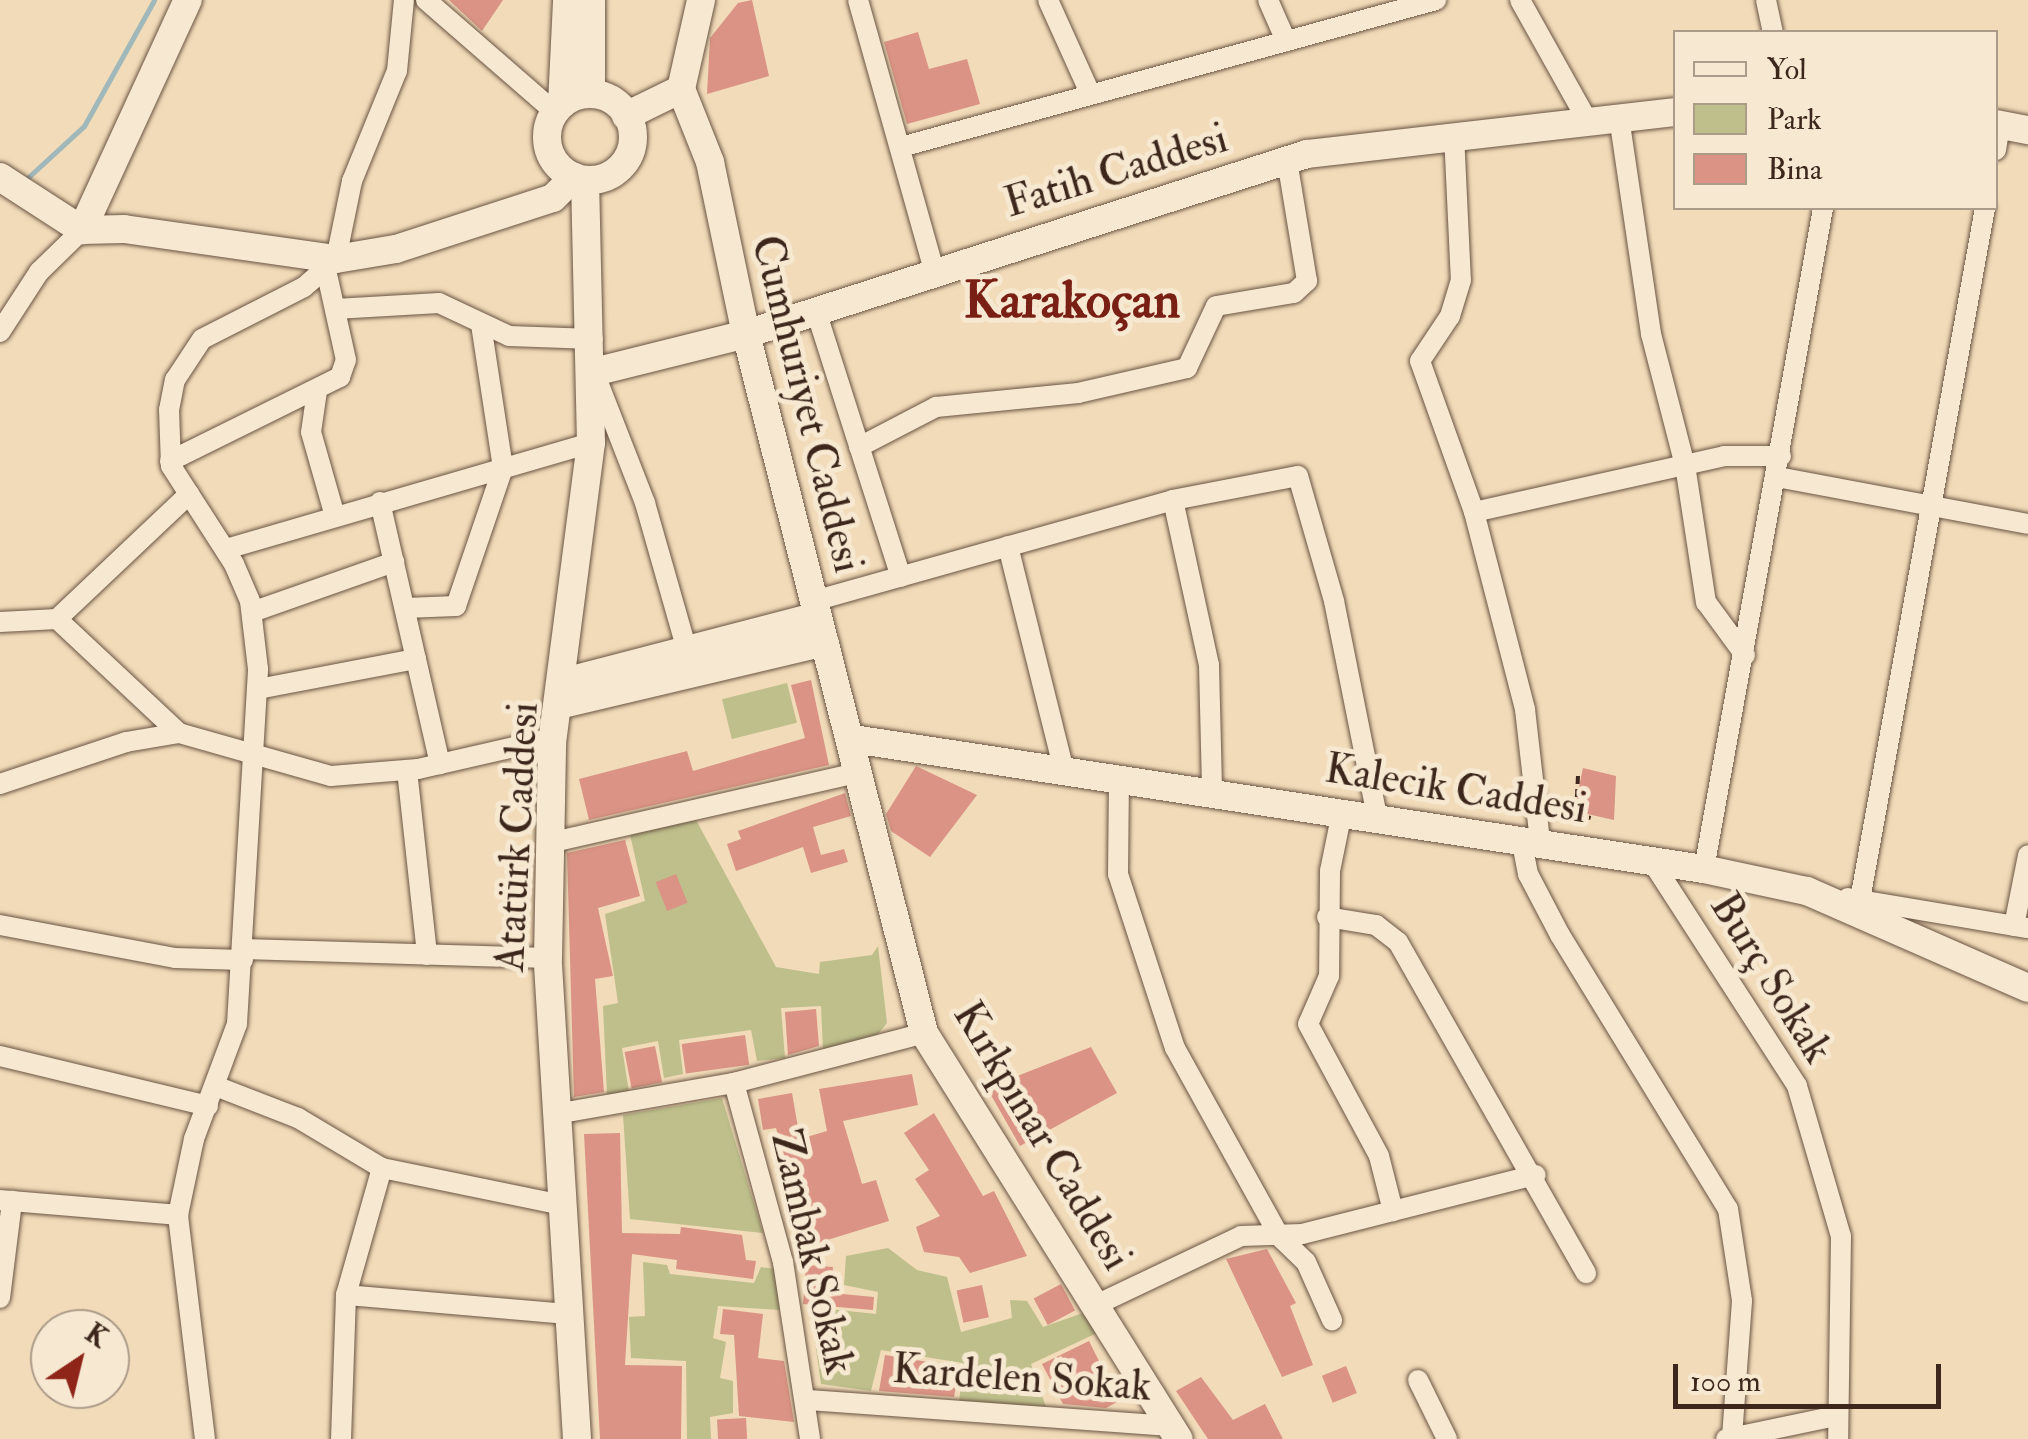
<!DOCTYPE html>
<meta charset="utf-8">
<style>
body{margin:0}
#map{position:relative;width:2028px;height:1439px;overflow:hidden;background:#f1dbb8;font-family:"IM FELL Double Pica",serif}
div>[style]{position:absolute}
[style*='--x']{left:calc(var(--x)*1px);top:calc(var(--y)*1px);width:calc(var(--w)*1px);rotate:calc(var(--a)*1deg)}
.green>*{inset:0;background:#bebf8b;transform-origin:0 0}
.stream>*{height:5px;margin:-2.5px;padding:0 2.5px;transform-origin:2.5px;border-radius:2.5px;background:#a0b8ba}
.building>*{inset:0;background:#da9384;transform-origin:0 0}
.path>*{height:4px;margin-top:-2px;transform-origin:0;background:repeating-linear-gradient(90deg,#3d271d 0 8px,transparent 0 13px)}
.roads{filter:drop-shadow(0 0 2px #6a5444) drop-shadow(0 0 2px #6a5444)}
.street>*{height:20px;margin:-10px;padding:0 10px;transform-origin:10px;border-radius:10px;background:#f6e8d1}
.secondary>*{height:28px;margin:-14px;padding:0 14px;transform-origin:14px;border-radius:14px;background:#f6e8d1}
.secondary>.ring{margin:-14px;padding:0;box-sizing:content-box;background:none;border:28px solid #f6e8d1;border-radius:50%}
span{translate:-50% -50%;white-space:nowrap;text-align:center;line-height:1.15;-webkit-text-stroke:10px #f6e8d1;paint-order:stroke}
.street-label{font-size:42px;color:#3d271d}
.district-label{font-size:52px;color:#7a1f14;font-weight:700}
.legend{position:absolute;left:1673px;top:30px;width:325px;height:180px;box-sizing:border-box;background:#f6e8d1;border:2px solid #ac9b89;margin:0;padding:12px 18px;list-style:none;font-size:30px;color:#3d271d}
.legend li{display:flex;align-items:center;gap:20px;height:50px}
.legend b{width:50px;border:2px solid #ac9b89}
.north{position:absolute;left:30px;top:1309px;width:100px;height:100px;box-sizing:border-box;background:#f6e8d1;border:2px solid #ac9b89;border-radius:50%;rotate:35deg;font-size:28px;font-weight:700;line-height:40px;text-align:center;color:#3d271d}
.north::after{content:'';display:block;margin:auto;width:35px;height:45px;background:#8f2418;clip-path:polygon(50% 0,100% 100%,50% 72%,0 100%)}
.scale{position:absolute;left:1673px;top:1364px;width:268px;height:45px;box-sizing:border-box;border:5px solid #3d271d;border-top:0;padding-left:12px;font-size:30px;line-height:35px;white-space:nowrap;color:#3d271d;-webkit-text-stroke:8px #f6e8d1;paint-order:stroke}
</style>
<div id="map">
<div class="green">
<i style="left:787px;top:683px;width:41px;height:67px;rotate:76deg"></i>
<i style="clip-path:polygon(696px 820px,776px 967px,819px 974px,820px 962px,872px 955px,878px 946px,887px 1023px,875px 1038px,823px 1051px,821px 1006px,781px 1008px,785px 1058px,757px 1061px,751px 1030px,679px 1040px,683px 1074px,664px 1078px,658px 1041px,622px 1048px,629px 1092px,607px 1095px,603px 1006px,618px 1003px,605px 914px,645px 901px,629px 830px)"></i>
<i style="clip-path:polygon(722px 1098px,763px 1233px,630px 1219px,623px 1115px)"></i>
<i style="clip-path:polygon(888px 1248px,917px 1270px,947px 1277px,961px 1332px,1012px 1318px,1010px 1300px,1027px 1301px,1043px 1327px,1083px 1313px,1097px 1333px,1031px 1364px,1047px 1410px,959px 1403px,963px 1363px,881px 1350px,871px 1391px,821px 1384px,810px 1307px,876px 1314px,878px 1292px,844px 1285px,846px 1256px)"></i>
<i style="clip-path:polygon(643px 1262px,667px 1265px,670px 1274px,754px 1283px,761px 1267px,776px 1269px,780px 1310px,718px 1306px,713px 1338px,726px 1342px,720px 1378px,733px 1381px,733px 1413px,710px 1417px,711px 1439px,687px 1439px,686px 1361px,631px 1358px,629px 1317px,645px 1316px)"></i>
</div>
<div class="stream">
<i style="--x:22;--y:183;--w:84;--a:-42.6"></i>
<i style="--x:84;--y:126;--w:144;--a:-60.9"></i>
</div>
<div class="building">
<i style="clip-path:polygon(449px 0,503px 0,482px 31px)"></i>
<i style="clip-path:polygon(752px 0,769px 76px,707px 94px,710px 38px,738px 3px)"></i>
<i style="clip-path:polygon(918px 32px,929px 69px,967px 59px,980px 104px,907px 124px,884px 42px)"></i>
<i style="clip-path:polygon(811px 680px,829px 765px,589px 820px,579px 779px,687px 751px,693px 771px,805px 738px,791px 685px)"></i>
<i style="clip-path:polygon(916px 766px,977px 795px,930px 857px,891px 831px,886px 814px)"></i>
<i style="clip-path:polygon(1583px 768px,1616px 776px,1614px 820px,1574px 811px)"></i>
<i style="clip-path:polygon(845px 793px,851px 816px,813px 827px,821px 855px,844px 849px,848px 862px,811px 873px,803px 847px,736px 871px,727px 844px,741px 839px,738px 831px)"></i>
<i style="clip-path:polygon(625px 840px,640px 896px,598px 908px,613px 976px,595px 979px,604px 1092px,574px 1097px,567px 853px)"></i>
<i style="left:676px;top:874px;width:31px;height:22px;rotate:68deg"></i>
<i style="clip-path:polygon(816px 1009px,819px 1046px,788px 1055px,785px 1012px)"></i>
<i style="left:745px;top:1035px;width:30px;height:64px;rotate:82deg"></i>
<i style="left:655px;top:1046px;width:37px;height:31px;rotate:79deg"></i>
<i style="clip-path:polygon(1091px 1047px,1117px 1093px,1020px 1146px,987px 1088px)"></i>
<i style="clip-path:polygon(912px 1074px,918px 1105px,843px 1121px,862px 1184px,876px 1180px,889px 1221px,811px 1245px,776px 1128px,763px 1130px,758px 1099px,792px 1093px,800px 1139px,827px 1131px,819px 1089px)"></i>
<i style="clip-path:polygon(934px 1113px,983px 1196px,994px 1191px,1027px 1256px,970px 1273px,959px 1257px,924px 1252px,916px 1227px,940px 1216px,915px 1179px,929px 1170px,904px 1133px)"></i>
<i style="clip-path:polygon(620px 1133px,622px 1233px,680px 1234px,681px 1227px,742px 1235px,746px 1260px,756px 1261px,753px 1279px,676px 1269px,677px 1260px,632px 1254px,625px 1365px,682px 1366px,681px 1439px,600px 1439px,584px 1134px)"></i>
<i style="clip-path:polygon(1267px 1249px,1296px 1303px,1290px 1306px,1313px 1365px,1282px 1377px,1226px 1259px)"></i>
<i style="clip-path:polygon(806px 1265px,833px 1267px,831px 1293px,874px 1297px,873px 1310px,803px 1304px)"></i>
<i style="left:1061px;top:1284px;width:30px;height:31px;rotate:62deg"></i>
<i style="left:982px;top:1285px;width:33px;height:26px;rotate:78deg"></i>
<i style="clip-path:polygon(723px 1309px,763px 1314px,758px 1358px,784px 1361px,794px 1422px,739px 1416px,734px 1335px,720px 1334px)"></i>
<i style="clip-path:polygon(1089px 1341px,1119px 1401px,1106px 1408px,1063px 1404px,1042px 1364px)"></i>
<i style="clip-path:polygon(885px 1355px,959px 1367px,954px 1397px,879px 1391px)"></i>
<i style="left:1346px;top:1366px;width:29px;height:26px;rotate:68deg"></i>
<i style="clip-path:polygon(1201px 1377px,1233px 1420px,1265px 1404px,1283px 1439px,1208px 1439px,1176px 1391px)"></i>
<i style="left:746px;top:1418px;width:21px;height:29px;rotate:87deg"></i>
</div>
<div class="path">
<i style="--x:1578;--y:776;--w:39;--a:93"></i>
<i style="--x:1576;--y:815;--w:15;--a:11"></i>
</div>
<div class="roads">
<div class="street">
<i style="--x:426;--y:0;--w:171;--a:41"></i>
<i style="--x:858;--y:0;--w:281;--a:74.3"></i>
<i style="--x:1048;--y:0;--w:102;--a:65.7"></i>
<i style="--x:1268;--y:0;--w:45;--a:66.3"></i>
<i style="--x:1520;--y:0;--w:137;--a:60.8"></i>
<i style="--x:1766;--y:0;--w:33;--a:78"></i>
<i style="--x:1619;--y:117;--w:219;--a:81.6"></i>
<i style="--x:1651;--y:334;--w:135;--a:75.5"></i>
<i style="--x:1685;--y:465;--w:139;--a:81.3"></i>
<i style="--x:1706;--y:602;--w:66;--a:53.7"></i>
<i style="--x:1454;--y:134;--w:146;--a:87.3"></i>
<i style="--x:1461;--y:280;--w:38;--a:107"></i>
<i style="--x:1450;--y:316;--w:54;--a:123.7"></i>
<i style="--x:1420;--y:361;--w:160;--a:70.3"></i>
<i style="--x:901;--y:147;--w:555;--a:-15.36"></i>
<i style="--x:1996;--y:150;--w:25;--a:-81"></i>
<i style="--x:335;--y:309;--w:104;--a:-3.3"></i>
<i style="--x:439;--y:303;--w:77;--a:25.2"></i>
<i style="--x:509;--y:336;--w:84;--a:2"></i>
<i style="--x:816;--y:311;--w:279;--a:72.3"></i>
<i style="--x:0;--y:332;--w:72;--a:-57"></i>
<i style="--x:39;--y:272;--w:60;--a:-44.3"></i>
<i style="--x:594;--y:372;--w:141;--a:68.7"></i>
<i style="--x:645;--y:503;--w:153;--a:74.1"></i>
<i style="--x:317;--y:391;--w:41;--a:98.3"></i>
<i style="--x:311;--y:432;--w:87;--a:74.1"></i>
<i style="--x:859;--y:447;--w:87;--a:-27.5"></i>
<i style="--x:936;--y:407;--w:143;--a:-5.6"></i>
<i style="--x:1078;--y:393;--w:112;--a:-12.9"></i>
<i style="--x:1187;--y:368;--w:68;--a:-64.9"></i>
<i style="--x:1216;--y:306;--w:79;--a:-9.5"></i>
<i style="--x:1294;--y:293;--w:18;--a:-43"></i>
<i style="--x:1307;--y:281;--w:123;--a:-99.4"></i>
<i style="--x:170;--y:461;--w:190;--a:-26.3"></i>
<i style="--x:340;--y:377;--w:18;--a:-71"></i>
<i style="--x:346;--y:360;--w:92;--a:-102.5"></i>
<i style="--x:1777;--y:477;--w:255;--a:10.6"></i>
<i style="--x:1173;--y:500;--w:169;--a:77.7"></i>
<i style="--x:1209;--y:665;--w:127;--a:88.6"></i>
<i style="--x:380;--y:502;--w:269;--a:77.1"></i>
<i style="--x:1008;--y:546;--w:231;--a:76"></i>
<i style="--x:226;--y:549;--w:380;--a:-16.2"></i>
<i style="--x:814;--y:601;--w:373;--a:-15.7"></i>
<i style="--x:1173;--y:500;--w:127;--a:-10.9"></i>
<i style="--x:1298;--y:476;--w:130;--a:73.9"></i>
<i style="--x:1334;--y:601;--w:220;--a:78.7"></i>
<i style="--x:405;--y:608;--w:51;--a:-2.2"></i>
<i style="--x:456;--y:606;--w:146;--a:-71.2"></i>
<i style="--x:503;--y:468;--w:146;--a:-98.7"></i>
<i style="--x:252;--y:612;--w:151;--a:-19.4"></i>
<i style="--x:57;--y:619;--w:167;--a:43.1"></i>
<i style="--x:0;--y:622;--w:57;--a:-3"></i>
<i style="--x:57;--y:619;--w:182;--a:-43.4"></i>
<i style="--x:258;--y:689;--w:161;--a:-10.8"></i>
<i style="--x:407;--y:770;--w:186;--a:83.8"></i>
<i style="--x:1119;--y:779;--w:95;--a:90.6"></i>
<i style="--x:1118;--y:874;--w:183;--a:71.9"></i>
<i style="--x:1175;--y:1048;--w:215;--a:61"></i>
<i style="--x:1279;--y:1236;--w:37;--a:44"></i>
<i style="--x:1306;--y:1262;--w:64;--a:65.9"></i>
<i style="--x:0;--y:784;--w:133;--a:-18.4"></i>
<i style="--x:126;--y:742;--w:54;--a:-9.6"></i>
<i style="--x:179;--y:733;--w:158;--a:15.8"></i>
<i style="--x:331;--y:776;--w:87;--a:-4.6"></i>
<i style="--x:418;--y:769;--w:139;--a:-12.9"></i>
<i style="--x:1342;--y:812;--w:60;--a:101.5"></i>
<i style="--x:1330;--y:871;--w:105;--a:90.5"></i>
<i style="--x:1329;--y:976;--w:52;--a:113.6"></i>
<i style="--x:1308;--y:1024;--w:150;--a:61.7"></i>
<i style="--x:1379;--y:1156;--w:57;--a:75.7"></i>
<i style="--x:1521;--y:838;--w:37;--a:79"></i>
<i style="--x:1528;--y:874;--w:69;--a:62.3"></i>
<i style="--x:1560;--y:935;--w:321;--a:58.5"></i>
<i style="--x:1728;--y:1209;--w:93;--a:81.3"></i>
<i style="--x:1742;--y:1301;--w:137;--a:94.2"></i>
<i style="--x:1540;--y:841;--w:133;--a:-96.5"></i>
<i style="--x:1525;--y:709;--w:203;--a:-104.5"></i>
<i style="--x:1474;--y:512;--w:256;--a:-12.6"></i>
<i style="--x:1724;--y:456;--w:57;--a:0"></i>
<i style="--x:553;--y:842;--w:316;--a:-12.8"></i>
<i style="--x:1651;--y:860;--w:269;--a:57.1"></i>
<i style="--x:1797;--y:1086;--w:156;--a:73.7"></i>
<i style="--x:1841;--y:1236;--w:203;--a:90.8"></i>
<i style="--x:1704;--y:869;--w:672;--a:-79.79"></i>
<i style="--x:1848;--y:898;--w:182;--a:9.5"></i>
<i style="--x:1860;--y:900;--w:703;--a:-79.76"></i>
<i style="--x:1327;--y:917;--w:50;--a:9.3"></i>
<i style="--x:1376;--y:925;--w:28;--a:38"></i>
<i style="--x:1398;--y:942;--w:381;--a:60.4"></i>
<i style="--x:0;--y:925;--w:178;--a:10.7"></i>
<i style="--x:175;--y:958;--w:68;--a:1.7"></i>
<i style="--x:2014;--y:926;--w:72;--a:-78.8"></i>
<i style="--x:243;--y:949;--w:305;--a:1.7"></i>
<i style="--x:0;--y:1056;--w:214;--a:13.5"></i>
<i style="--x:734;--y:1083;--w:186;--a:74.7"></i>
<i style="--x:783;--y:1262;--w:179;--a:81.3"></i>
<i style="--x:218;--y:1087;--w:86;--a:21.2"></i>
<i style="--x:298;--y:1118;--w:98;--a:30.8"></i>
<i style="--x:382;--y:1168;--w:184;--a:11.6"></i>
<i style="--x:556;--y:1114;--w:181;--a:-9.9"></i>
<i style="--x:734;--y:1083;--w:196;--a:-14.7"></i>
<i style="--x:0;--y:1200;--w:179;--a:4.8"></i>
<i style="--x:346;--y:1295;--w:224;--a:4.9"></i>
<i style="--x:0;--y:1298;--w:98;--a:-82.9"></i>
<i style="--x:1098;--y:1304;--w:158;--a:-25.4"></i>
<i style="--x:1241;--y:1236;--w:61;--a:-1.9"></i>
<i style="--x:1302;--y:1234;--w:241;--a:-14.2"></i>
<i style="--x:1418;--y:1380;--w:66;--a:63.8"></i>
<i style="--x:808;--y:1400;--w:364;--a:4.1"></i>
<i style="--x:205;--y:1439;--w:226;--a:-96.9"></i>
<i style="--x:178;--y:1215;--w:78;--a:-78.1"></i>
<i style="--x:194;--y:1139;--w:123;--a:-69.5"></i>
<i style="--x:237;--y:1024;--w:356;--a:-86.6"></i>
<i style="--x:258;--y:669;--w:68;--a:-96.7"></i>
<i style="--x:250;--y:601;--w:40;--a:-113.4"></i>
<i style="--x:234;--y:564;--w:117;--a:-122.7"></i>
<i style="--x:171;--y:466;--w:56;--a:-92"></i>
<i style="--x:169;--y:410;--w:31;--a:-79"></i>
<i style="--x:175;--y:380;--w:49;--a:-56.6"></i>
<i style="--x:202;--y:339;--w:114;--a:-27"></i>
<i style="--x:304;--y:287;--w:43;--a:-41.2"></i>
<i style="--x:336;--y:259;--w:80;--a:-78.4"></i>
<i style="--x:352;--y:181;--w:119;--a:-67.8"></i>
<i style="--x:397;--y:71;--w:71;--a:-84.4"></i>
<i style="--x:341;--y:1439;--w:144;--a:-88"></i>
<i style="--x:346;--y:1295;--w:132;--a:-74.2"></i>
<i style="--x:1726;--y:1439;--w:112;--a:-11.8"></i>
</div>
<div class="secondary">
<i style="--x:591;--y:0;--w:94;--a:90"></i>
<i style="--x:681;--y:89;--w:79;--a:68.3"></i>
<i style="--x:710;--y:162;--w:176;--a:78.2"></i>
<i style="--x:746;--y:334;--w:721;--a:75.71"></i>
<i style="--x:924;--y:1033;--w:479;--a:57.9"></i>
<i style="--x:681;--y:89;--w:91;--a:-77.3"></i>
<i class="ring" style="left:547px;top:94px;width:58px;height:58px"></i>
<i style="--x:562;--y:104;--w:104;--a:-87.2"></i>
<i style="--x:626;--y:116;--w:61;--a:-26.1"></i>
<i style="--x:1996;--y:124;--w:33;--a:11"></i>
<i style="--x:0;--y:177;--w:98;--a:32.9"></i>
<i style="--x:82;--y:230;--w:42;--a:-1.4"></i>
<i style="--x:124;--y:229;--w:214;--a:8.1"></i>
<i style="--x:336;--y:259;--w:61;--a:-9.5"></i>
<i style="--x:396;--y:249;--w:165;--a:-18"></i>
<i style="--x:553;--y:198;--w:30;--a:-45"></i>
<i style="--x:82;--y:230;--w:253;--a:-65.3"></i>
<i style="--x:594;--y:372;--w:157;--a:-14"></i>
<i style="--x:746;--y:334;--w:589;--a:-17.79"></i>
<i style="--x:1307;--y:154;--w:371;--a:-6.5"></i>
<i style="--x:564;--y:682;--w:262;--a:-14.6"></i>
<i style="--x:559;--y:705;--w:273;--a:-13.3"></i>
<i style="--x:853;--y:739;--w:861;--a:8.69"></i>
<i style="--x:1704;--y:869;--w:105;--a:12.1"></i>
<i style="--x:1807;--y:891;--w:241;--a:23.7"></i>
<i style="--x:577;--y:1439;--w:482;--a:-93.5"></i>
<i style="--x:548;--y:958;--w:215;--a:-88.9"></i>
<i style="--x:552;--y:743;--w:303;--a:-82.6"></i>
<i style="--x:591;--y:443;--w:263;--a:-91.3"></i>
</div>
</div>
<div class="street-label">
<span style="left:1116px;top:171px;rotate:-17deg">Fatih Caddesi</span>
<span style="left:807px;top:404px;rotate:76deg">Cumhuriyet Caddesi</span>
<span style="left:1456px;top:789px;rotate:9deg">Kalecik Caddesi</span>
<span style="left:517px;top:837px;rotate:-87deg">Atatürk Caddesi</span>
<span style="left:1771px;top:978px;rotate:58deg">Burç Sokak</span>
<span style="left:1042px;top:1136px;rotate:59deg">Kırkpınar Caddesi</span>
<span style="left:812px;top:1252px;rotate:77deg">Zambak Sokak</span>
<span style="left:1022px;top:1378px;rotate:4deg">Kardelen Sokak</span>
</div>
<div class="district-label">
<span style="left:1072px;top:301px">Karakoçan</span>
</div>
<ul class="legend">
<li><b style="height:12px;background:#f6e8d1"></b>Yol</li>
<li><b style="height:28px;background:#bebf8b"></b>Park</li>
<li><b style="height:28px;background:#da9384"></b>Bina</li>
</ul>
<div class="north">K</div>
<div class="scale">100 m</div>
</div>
